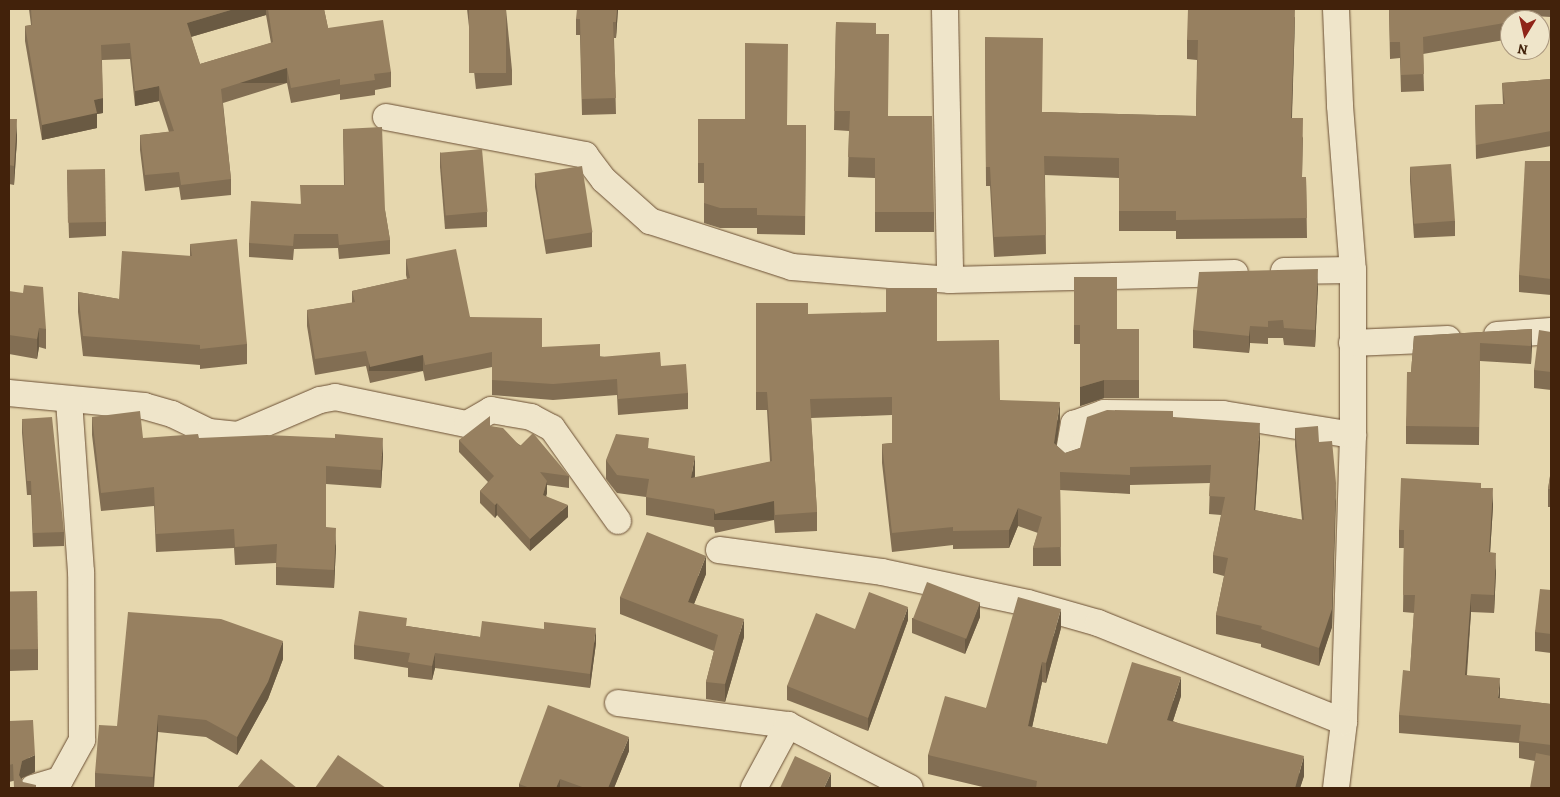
<!DOCTYPE html>
<style>
body{margin:0}
#map{position:relative;width:1560px;height:797px;overflow:hidden;background:#e6d7ae;font-family:Alegreya,serif}
div>[style]{position:absolute}
[style*='--x']{left:calc(var(--x)*1px);top:calc(var(--y)*1px);width:calc(var(--w)*1px);rotate:calc(var(--a)*1deg)}
.roads{filter:drop-shadow(0 0 1px #6b4f34) drop-shadow(0 0 1px #6b4f34)}
.minor>*{height:26px;margin:-13px;padding:0 13px;transform-origin:13px;border-radius:13px;background:#efe5ca}
.wall>*{inset:0;background:#826e53}
.shaded-wall>*{inset:0;background:#6a5a43;transform-origin:0 0}
.building>*{inset:0;background:#978060;transform-origin:0 0}
span{translate:-50% -50%;white-space:nowrap;text-align:center;line-height:1.15;-webkit-text-stroke:4px #efe5ca;paint-order:stroke}
.frame{position:absolute;inset:0;border:10px solid #42220b;pointer-events:none}
.north{position:absolute;left:1500px;top:10px;width:50px;height:50px;box-sizing:border-box;background:#efe5ca;border:1px solid #aa977e;border-radius:50%;rotate:189deg;font-size:14px;font-weight:700;line-height:20px;text-align:center;color:#42220b}
.north::after{content:'';display:block;margin:auto;width:18px;height:22px;background:#8f2418;clip-path:polygon(50% 0,100% 100%,50% 72%,0 100%)}
</style>
<div id="map">
<div class="roads">
<div class="minor">
<i style="--x:945;--y:9;--w:271;--a:88.9"></i>
<i style="--x:1336;--y:9;--w:97;--a:87.6"></i>
<i style="--x:1340;--y:106;--w:165;--a:85.5"></i>
<i style="--x:1353;--y:270;--w:165;--a:90"></i>
<i style="--x:1353;--y:435;--w:287;--a:91.8"></i>
<i style="--x:1344;--y:722;--w:66;--a:96.9"></i>
<i style="--x:386;--y:117;--w:203;--a:10.8"></i>
<i style="--x:585;--y:155;--w:31;--a:53"></i>
<i style="--x:604;--y:180;--w:62;--a:41.7"></i>
<i style="--x:650;--y:221;--w:149;--a:17.9"></i>
<i style="--x:792;--y:267;--w:159;--a:4.7"></i>
<i style="--x:950;--y:280;--w:285;--a:-1.4"></i>
<i style="--x:1284;--y:271;--w:69;--a:-0.8"></i>
<i style="--x:1497;--y:335;--w:54;--a:-4.2"></i>
<i style="--x:1352;--y:343;--w:96;--a:-2.4"></i>
<i style="--x:9;--y:393;--w:136;--a:5.5"></i>
<i style="--x:144;--y:406;--w:29;--a:16"></i>
<i style="--x:172;--y:414;--w:41;--a:25.9"></i>
<i style="--x:209;--y:432;--w:29;--a:6"></i>
<i style="--x:238;--y:435;--w:89;--a:-23.1"></i>
<i style="--x:320;--y:400;--w:15;--a:-11"></i>
<i style="--x:335;--y:397;--w:135;--a:11.6"></i>
<i style="--x:467;--y:424;--w:28;--a:-30"></i>
<i style="--x:491;--y:410;--w:41;--a:9.9"></i>
<i style="--x:531;--y:417;--w:24;--a:28"></i>
<i style="--x:552;--y:428;--w:114;--a:54.6"></i>
<i style="--x:1068;--y:457;--w:34;--a:-80"></i>
<i style="--x:1074;--y:424;--w:32;--a:-20"></i>
<i style="--x:1104;--y:413;--w:119;--a:0.5"></i>
<i style="--x:1223;--y:414;--w:132;--a:9.2"></i>
<i style="--x:719;--y:550;--w:164;--a:7.7"></i>
<i style="--x:882;--y:572;--w:149;--a:12"></i>
<i style="--x:1028;--y:603;--w:73;--a:15.9"></i>
<i style="--x:1098;--y:623;--w:265;--a:21.9"></i>
<i style="--x:618;--y:703;--w:171;--a:7.4"></i>
<i style="--x:788;--y:725;--w:137;--a:27.3"></i>
<i style="--x:33;--y:788;--w:28;--a:-17"></i>
<i style="--x:60;--y:780;--w:46;--a:-61.2"></i>
<i style="--x:82;--y:740;--w:168;--a:-90.3"></i>
<i style="--x:81;--y:572;--w:173;--a:-94"></i>
<i style="--x:754;--y:788;--w:72;--a:-61.6"></i>
</div>
</div>
<div class="wall">
<i style="clip-path:polygon(evenodd,29px 9px,324px 9px,328px 28px,391px 72px,391px 87px,375px 90px,375px 95px,340px 100px,340px 94px,291px 103px,287px 83px,223px 103px,231px 179px,231px 195px,181px 200px,179px 187px,145px 191px,140px 150px,140px 135px,169px 132px,159px 101px,135px 106px,130px 59px,102px 60px,103px 113px,97px 114px,97px 128px,42px 140px,25px 41px,25px 26px,31px 25px,29px 9px,266px 15px,271px 43px,200px 64px,191px 37px,266px 15px)"></i>
<i style="clip-path:polygon(467px 9px,506px 9px,512px 70px,512px 85px,476px 89px)"></i>
<i style="clip-path:polygon(618px 9px,616px 38px,614px 38px,616px 114px,582px 115px,580px 35px,576px 35px,576px 19px)"></i>
<i style="clip-path:polygon(1389px 9px,1551px 9px,1551px 17px,1515px 15px,1510px 20px,1510px 39px,1423px 54px,1424px 91px,1401px 92px,1400px 58px,1390px 59px)"></i>
<i style="clip-path:polygon(1295px 17px,1292px 118px,1303px 138px,1302px 177px,1306px 177px,1307px 238px,1176px 239px,1176px 231px,1119px 231px,1119px 178px,1045px 175px,1046px 254px,994px 257px,990px 186px,986px 186px,985px 37px,1042px 112px,1196px 116px,1197px 60px,1187px 59px,1187px 40px)"></i>
<i style="clip-path:polygon(836px 22px,876px 34px,888px 116px,934px 212px,934px 232px,875px 232px,875px 178px,848px 177px,849px 131px,834px 130px)"></i>
<i style="clip-path:polygon(1551px 79px,1551px 146px,1476px 159px,1475px 105px,1503px 104px,1502px 83px)"></i>
<i style="clip-path:polygon(9px 119px,17px 139px,14px 185px,9px 184px)"></i>
<i style="clip-path:polygon(698px 119px,787px 125px,806px 125px,805px 235px,757px 234px,757px 228px,720px 228px,704px 223px,704px 183px,698px 183px)"></i>
<i style="clip-path:polygon(343px 129px,385px 210px,390px 240px,390px 254px,339px 259px,338px 248px,294px 249px,293px 260px,249px 257px,249px 243px,300px 204px,344px 185px)"></i>
<i style="clip-path:polygon(440px 152px,487px 212px,487px 227px,445px 229px,440px 167px)"></i>
<i style="clip-path:polygon(1551px 161px,1551px 295px,1519px 292px,1519px 275px)"></i>
<i style="clip-path:polygon(1410px 167px,1455px 221px,1455px 236px,1414px 238px,1410px 181px)"></i>
<i style="clip-path:polygon(67px 170px,106px 222px,106px 236px,69px 238px)"></i>
<i style="clip-path:polygon(535px 173px,592px 232px,592px 247px,546px 254px,535px 187px)"></i>
<i style="clip-path:polygon(190px 244px,247px 344px,247px 364px,200px 369px,200px 365px,83px 356px,78px 312px,78px 292px,119px 299px,190px 256px)"></i>
<i style="clip-path:polygon(406px 259px,470px 317px,542px 347px,661px 366px,688px 393px,688px 409px,618px 415px,617px 395px,553px 400px,492px 395px,492px 367px,425px 381px,423px 371px,370px 383px,366px 366px,315px 375px,307px 326px,307px 310px,352px 303px,352px 291px,407px 279px,406px 275px)"></i>
<i style="clip-path:polygon(1074px 277px,1117px 329px,1139px 329px,1139px 398px,1104px 398px,1080px 406px,1080px 344px,1074px 344px)"></i>
<i style="clip-path:polygon(1318px 286px,1315px 347px,1284px 345px,1283px 338px,1268px 338px,1268px 344px,1250px 343px,1249px 353px,1193px 348px,1193px 330px)"></i>
<i style="clip-path:polygon(9px 291px,46px 329px,46px 349px,39px 347px,37px 359px,9px 354px)"></i>
<i style="clip-path:polygon(756px 303px,937px 341px,1000px 400px,1060px 421px,1056px 445px,1065px 453px,1173px 417px,1260px 441px,1255px 510px,1302px 520px,1295px 446px,1295px 428px,1319px 442px,1336px 501px,1332px 627px,1319px 666px,1261px 647px,1261px 644px,1216px 634px,1216px 615px,1224px 576px,1213px 573px,1213px 555px,1221px 515px,1209px 514px,1210px 483px,1130px 485px,1130px 494px,1060px 490px,1061px 566px,1033px 566px,1033px 548px,1038px 533px,1018px 526px,1009px 548px,953px 549px,953px 545px,892px 552px,882px 463px,882px 444px,892px 443px,892px 415px,811px 418px,817px 512px,817px 531px,775px 533px,774px 520px,715px 533px,714px 527px,646px 515px,646px 497px,617px 493px,606px 479px,606px 460px,649px 449px,695px 475px,695px 478px,770px 462px,767px 410px,756px 410px)"></i>
<i style="clip-path:polygon(1532px 329px,1531px 364px,1480px 361px,1479px 445px,1406px 444px,1406px 426px,1411px 372px,1414px 336px)"></i>
<i style="clip-path:polygon(1551px 332px,1551px 390px,1534px 388px,1534px 370px)"></i>
<i style="clip-path:polygon(92px 417px,143px 438px,199px 438px,383px 456px,381px 488px,326px 484px,326px 527px,336px 546px,334px 588px,276px 585px,276px 563px,235px 565px,234px 548px,156px 552px,154px 506px,101px 511px,92px 435px)"></i>
<i style="clip-path:polygon(22px 419px,64px 532px,64px 546px,33px 547px,31px 495px,27px 495px,22px 433px)"></i>
<i style="clip-path:polygon(490px 426px,569px 476px,569px 488px,547px 485px,547px 493px,546px 496px,568px 517px,530px 551px,497px 515px,495px 518px,480px 503px,480px 491px,488px 482px,459px 452px,459px 440px)"></i>
<i style="clip-path:polygon(1551px 470px,1551px 507px,1548px 507px,1548px 489px)"></i>
<i style="clip-path:polygon(1481px 488px,1493px 506px,1490px 553px,1496px 571px,1494px 613px,1471px 612px,1467px 675px,1500px 698px,1551px 704px,1551px 788px,1535px 761px,1519px 758px,1519px 743px,1399px 733px,1399px 715px,1410px 671px,1414px 613px,1403px 612px,1404px 548px,1399px 548px,1399px 530px)"></i>
<i style="clip-path:polygon(706px 574px,694px 604px,744px 637px,725px 702px,706px 699px,706px 682px,714px 651px,620px 614px,620px 597px)"></i>
<i style="clip-path:polygon(1551px 590px,1551px 653px,1535px 651px,1535px 632px)"></i>
<i style="clip-path:polygon(9px 593px,38px 649px,38px 670px,9px 671px)"></i>
<i style="clip-path:polygon(980px 617px,965px 654px,912px 633px,912px 618px)"></i>
<i style="clip-path:polygon(908px 620px,868px 731px,787px 700px,787px 686px,855px 629px)"></i>
<i style="clip-path:polygon(407px 626px,480px 637px,596px 643px,590px 688px,435px 668px,432px 680px,408px 677px,408px 668px,354px 659px,354px 645px)"></i>
<i style="clip-path:polygon(1061px 628px,1046px 683px,1042px 682px,1032px 727px,1107px 744px,1181px 696px,1173px 721px,1304px 776px,1300px 788px,987px 788px,928px 774px,928px 755px,986px 708px)"></i>
<i style="clip-path:polygon(283px 659px,268px 699px,237px 755px,206px 737px,158px 732px,154px 788px,95px 788px,95px 773px,117px 726px)"></i>
<i style="clip-path:polygon(9px 721px,35px 772px,22px 778px,21px 779px,9px 782px)"></i>
<i style="clip-path:polygon(629px 751px,614px 788px,519px 788px,519px 784px)"></i>
</div>
<div class="shaded-wall">
<i style="clip-path:polygon(234px 9px,266px 9px,266px 15px,187px 38px,187px 23px)"></i>
<i style="clip-path:polygon(617px 9px,618px 9px,616px 38px,616px 22px)"></i>
<i style="clip-path:polygon(1295px 9px,1295px 17px,1291px 138px,1291px 118px)"></i>
<i style="left:287px;top:68px;width:15px;height:69px;rotate:90deg"></i>
<i style="clip-path:polygon(159px 86px,159px 101px,135px 106px,135px 91px)"></i>
<i style="clip-path:polygon(103px 98px,103px 113px,97px 114px,97px 128px,42px 140px,42px 125px,94px 100px)"></i>
<i style="clip-path:polygon(17px 119px,17px 139px,14px 185px,14px 166px)"></i>
<i style="clip-path:polygon(1318px 269px,1318px 286px,1315px 347px,1315px 330px)"></i>
<i style="clip-path:polygon(1250px 326px,1250px 343px,1249px 353px,1249px 336px)"></i>
<i style="clip-path:polygon(39px 328px,39px 347px,37px 359px,37px 339px)"></i>
<i style="clip-path:polygon(1532px 329px,1532px 347px,1531px 364px,1531px 346px)"></i>
<i style="left:423px;top:355px;width:16px;height:54px;rotate:90deg"></i>
<i style="clip-path:polygon(1104px 380px,1104px 398px,1080px 406px,1080px 387px)"></i>
<i style="clip-path:polygon(1060px 402px,1060px 421px,1054px 462px,1054px 443px)"></i>
<i style="clip-path:polygon(1260px 423px,1260px 441px,1254px 528px,1254px 510px)"></i>
<i style="clip-path:polygon(383px 438px,383px 456px,381px 488px,381px 470px)"></i>
<i style="clip-path:polygon(695px 456px,695px 475px,691px 497px,691px 478px)"></i>
<i style="clip-path:polygon(547px 481px,547px 493px,543px 507px,543px 495px)"></i>
<i style="clip-path:polygon(1336px 483px,1332px 627px,1319px 666px,1319px 648px)"></i>
<i style="clip-path:polygon(1493px 488px,1493px 506px,1489px 570px,1489px 552px)"></i>
<i style="left:774px;top:501px;width:19px;height:60px;rotate:90deg"></i>
<i style="clip-path:polygon(497px 503px,497px 515px,495px 518px,495px 505px)"></i>
<i style="clip-path:polygon(568px 505px,568px 517px,530px 551px,530px 539px)"></i>
<i style="clip-path:polygon(1018px 508px,1018px 526px,1009px 548px,1009px 530px)"></i>
<i style="clip-path:polygon(336px 528px,336px 546px,334px 588px,334px 570px)"></i>
<i style="clip-path:polygon(1496px 553px,1496px 571px,1494px 613px,1494px 595px)"></i>
<i style="clip-path:polygon(706px 556px,706px 574px,688px 619px,688px 602px)"></i>
<i style="clip-path:polygon(1471px 594px,1471px 612px,1465px 693px,1465px 675px)"></i>
<i style="clip-path:polygon(980px 602px,980px 617px,965px 654px,965px 640px)"></i>
<i style="clip-path:polygon(908px 607px,908px 620px,868px 731px,868px 718px)"></i>
<i style="clip-path:polygon(1061px 609px,1061px 628px,1046px 683px,1046px 663px)"></i>
<i style="clip-path:polygon(744px 619px,744px 637px,725px 702px,725px 684px)"></i>
<i style="clip-path:polygon(596px 628px,596px 643px,590px 688px,590px 674px)"></i>
<i style="clip-path:polygon(283px 641px,283px 659px,268px 699px,237px 755px,237px 737px)"></i>
<i style="clip-path:polygon(435px 653px,435px 668px,432px 680px,432px 666px)"></i>
<i style="clip-path:polygon(1042px 662px,1042px 682px,1028px 746px,1028px 726px)"></i>
<i style="clip-path:polygon(1181px 677px,1181px 696px,1167px 739px,1167px 720px)"></i>
<i style="clip-path:polygon(1500px 678px,1500px 696px,1498px 716px,1498px 698px)"></i>
<i style="clip-path:polygon(158px 715px,158px 732px,153px 788px,153px 777px)"></i>
<i style="clip-path:polygon(629px 737px,629px 751px,614px 788px,608px 788px)"></i>
<i style="clip-path:polygon(35px 755px,35px 772px,22px 778px,19px 788px,19px 775px,22px 761px)"></i>
<i style="clip-path:polygon(1304px 756px,1304px 776px,1300px 788px,1295px 788px)"></i>
<i style="clip-path:polygon(831px 773px,831px 788px,824px 788px)"></i>
<i style="clip-path:polygon(560px 779px,560px 788px,556px 788px)"></i>
</div>
<div class="building">
<i style="clip-path:polygon(31px 9px,234px 9px,187px 23px,200px 64px,273px 42px,268px 9px,324px 9px,328px 28px,383px 20px,391px 72px,374px 74px,375px 80px,340px 85px,340px 79px,291px 88px,287px 68px,221px 89px,231px 179px,181px 185px,179px 172px,145px 175px,140px 135px,174px 131px,159px 86px,135px 91px,130px 43px,101px 45px,103px 98px,94px 100px,97px 113px,42px 125px,25px 26px,32px 25px)"></i>
<i style="left:469px;top:9px;width:37px;height:64px"></i>
<i style="clip-path:polygon(577px 9px,617px 9px,616px 22px,613px 22px,616px 98px,582px 99px,580px 19px,576px 19px)"></i>
<i style="clip-path:polygon(1188px 9px,1295px 9px,1291px 118px,1303px 118px,1302px 177px,1306px 177px,1307px 218px,1176px 220px,1176px 211px,1119px 211px,1119px 158px,1044px 156px,1046px 235px,994px 237px,990px 167px,986px 167px,985px 37px,1043px 38px,1042px 112px,1196px 116px,1198px 40px,1187px 40px)"></i>
<i style="clip-path:polygon(1389px 9px,1514px 9px,1516px 20px,1510px 20px,1510px 22px,1423px 37px,1424px 74px,1401px 75px,1400px 42px,1390px 42px)"></i>
<i style="clip-path:polygon(836px 22px,876px 23px,876px 34px,889px 34px,888px 116px,932px 116px,934px 212px,875px 212px,875px 158px,848px 157px,850px 111px,834px 111px)"></i>
<i style="clip-path:polygon(745px 43px,788px 44px,787px 125px,806px 125px,805px 216px,757px 215px,757px 208px,720px 208px,704px 203px,704px 163px,698px 163px,698px 119px,745px 119px)"></i>
<i style="clip-path:polygon(1551px 79px,1551px 131px,1476px 145px,1475px 105px,1505px 104px,1502px 83px)"></i>
<i style="clip-path:polygon(9px 119px,17px 119px,14px 166px,9px 165px)"></i>
<i style="clip-path:polygon(382px 127px,385px 210px,390px 240px,339px 245px,338px 234px,294px 234px,293px 246px,249px 243px,251px 201px,301px 204px,300px 185px,345px 185px,343px 129px)"></i>
<i style="left:482px;top:149px;width:63px;height:42px;rotate:85deg"></i>
<i style="clip-path:polygon(1525px 161px,1551px 161px,1551px 279px,1519px 275px)"></i>
<i style="left:1451px;top:164px;width:57px;height:41px;rotate:86deg"></i>
<i style="left:582px;top:166px;width:67px;height:48px;rotate:81deg"></i>
<i style="left:105px;top:169px;width:53px;height:38px;rotate:89deg"></i>
<i style="clip-path:polygon(237px 239px,247px 344px,200px 349px,200px 345px,83px 336px,78px 292px,119px 299px,122px 251px,192px 256px,190px 244px)"></i>
<i style="clip-path:polygon(456px 249px,470px 317px,542px 318px,542px 347px,600px 344px,600px 357px,660px 352px,661px 366px,686px 364px,688px 393px,618px 399px,617px 379px,553px 384px,492px 380px,492px 352px,425px 365px,423px 355px,370px 367px,366px 351px,315px 359px,307px 310px,355px 302px,352px 291px,410px 278px,406px 259px)"></i>
<i style="clip-path:polygon(1318px 269px,1315px 330px,1284px 328px,1283px 320px,1268px 321px,1268px 327px,1250px 326px,1249px 336px,1193px 330px,1199px 272px)"></i>
<i style="clip-path:polygon(1074px 277px,1117px 277px,1117px 329px,1139px 329px,1139px 380px,1104px 380px,1080px 387px,1080px 325px,1074px 325px)"></i>
<i style="clip-path:polygon(24px 285px,43px 287px,46px 329px,39px 328px,37px 339px,9px 335px,9px 291px,23px 293px)"></i>
<i style="clip-path:polygon(886px 288px,937px 288px,937px 341px,999px 340px,1000px 400px,1060px 402px,1054px 443px,1065px 453px,1080px 448px,1087px 417px,1107px 410px,1173px 411px,1173px 417px,1260px 423px,1254px 510px,1304px 520px,1295px 428px,1318px 426px,1319px 442px,1332px 441px,1336px 483px,1332px 609px,1319px 648px,1261px 629px,1262px 626px,1216px 615px,1228px 558px,1213px 555px,1225px 497px,1209px 496px,1211px 465px,1130px 467px,1130px 475px,1060px 472px,1061px 547px,1033px 548px,1042px 517px,1018px 508px,1009px 530px,953px 531px,953px 527px,892px 533px,882px 444px,892px 443px,892px 397px,810px 399px,817px 512px,775px 515px,774px 501px,715px 514px,714px 509px,646px 497px,649px 479px,617px 475px,606px 460px,616px 434px,649px 438px,648px 448px,695px 456px,691px 478px,772px 461px,767px 392px,756px 392px,756px 303px,808px 303px,808px 314px,886px 312px)"></i>
<i style="clip-path:polygon(1532px 329px,1531px 346px,1480px 343px,1479px 427px,1406px 426px,1407px 372px,1411px 372px,1414px 336px)"></i>
<i style="clip-path:polygon(1539px 330px,1551px 332px,1551px 372px,1534px 370px)"></i>
<i style="clip-path:polygon(140px 411px,143px 438px,198px 434px,199px 438px,267px 435px,335px 438px,335px 434px,383px 438px,381px 470px,326px 466px,326px 527px,336px 528px,334px 570px,276px 567px,277px 544px,235px 547px,234px 529px,156px 534px,154px 487px,101px 493px,92px 417px)"></i>
<i style="clip-path:polygon(490px 416px,490px 426px,503px 428px,520px 446px,533px 433px,569px 476px,540px 472px,547px 481px,543px 495px,568px 505px,530px 539px,497px 503px,495px 505px,480px 491px,494px 476px,459px 440px)"></i>
<i style="clip-path:polygon(52px 417px,64px 532px,33px 533px,31px 481px,27px 481px,22px 419px)"></i>
<i style="clip-path:polygon(1551px 470px,1551px 489px,1548px 489px)"></i>
<i style="clip-path:polygon(1401px 478px,1481px 483px,1481px 488px,1493px 488px,1489px 552px,1496px 553px,1494px 595px,1471px 594px,1465px 675px,1500px 678px,1498px 698px,1551px 704px,1551px 745px,1519px 741px,1521px 725px,1399px 715px,1403px 670px,1410px 671px,1415px 595px,1403px 595px,1404px 530px,1399px 530px)"></i>
<i style="clip-path:polygon(647px 532px,706px 556px,688px 602px,744px 619px,725px 684px,706px 682px,718px 635px,620px 597px)"></i>
<i style="left:927px;top:582px;width:57px;height:39px;rotate:21deg"></i>
<i style="clip-path:polygon(1540px 589px,1551px 590px,1551px 634px,1535px 632px)"></i>
<i style="left:37px;top:591px;width:58px;height:28px;rotate:89deg"></i>
<i style="clip-path:polygon(869px 592px,908px 607px,868px 718px,787px 686px,816px 613px,855px 629px)"></i>
<i style="clip-path:polygon(1018px 597px,1061px 609px,1046px 663px,1042px 662px,1028px 726px,1107px 744px,1132px 662px,1181px 677px,1167px 720px,1304px 756px,1295px 788px,1036px 788px,1037px 781px,928px 755px,945px 696px,986px 708px)"></i>
<i style="clip-path:polygon(359px 611px,407px 618px,406px 626px,480px 637px,482px 621px,544px 629px,544px 622px,596px 628px,590px 674px,435px 653px,432px 666px,408px 662px,410px 653px,354px 645px)"></i>
<i style="clip-path:polygon(128px 612px,221px 619px,283px 641px,268px 682px,237px 737px,206px 720px,158px 715px,153px 777px,95px 773px,99px 725px,117px 726px)"></i>
<i style="clip-path:polygon(548px 705px,629px 737px,608px 788px,585px 788px,560px 779px,556px 788px,530px 788px,519px 784px)"></i>
<i style="clip-path:polygon(33px 720px,35px 755px,22px 761px,19px 775px,23px 782px,36px 785px,36px 788px,14px 788px,13px 764px,9px 765px,9px 721px)"></i>
<i style="clip-path:polygon(1536px 753px,1551px 756px,1551px 788px,1530px 788px)"></i>
<i style="clip-path:polygon(338px 755px,386px 788px,315px 788px)"></i>
<i style="clip-path:polygon(795px 756px,831px 773px,824px 788px,780px 788px)"></i>
<i style="clip-path:polygon(261px 759px,297px 788px,237px 788px)"></i>
</div>
<div class="frame"></div>
<div class="north">N</div>
</div>
